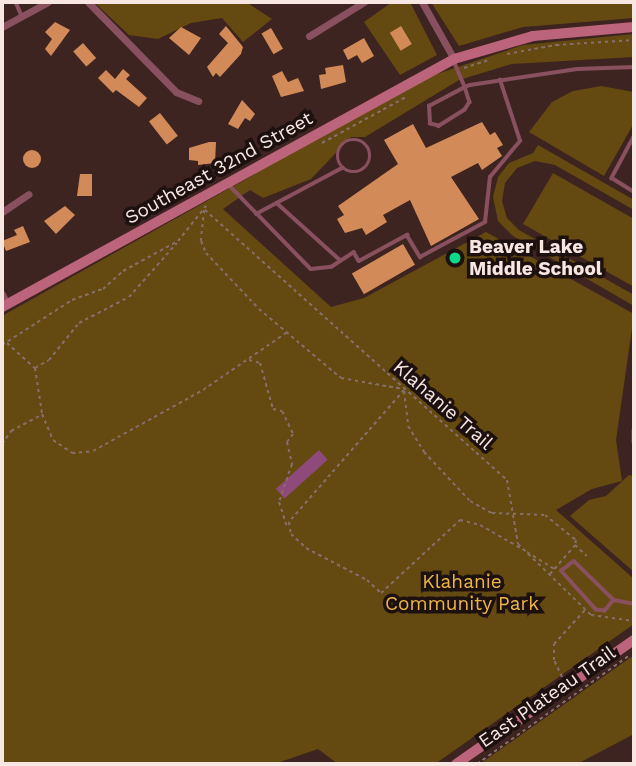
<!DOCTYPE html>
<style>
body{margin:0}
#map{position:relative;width:636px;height:766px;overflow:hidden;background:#3e2420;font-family:"Work Sans",sans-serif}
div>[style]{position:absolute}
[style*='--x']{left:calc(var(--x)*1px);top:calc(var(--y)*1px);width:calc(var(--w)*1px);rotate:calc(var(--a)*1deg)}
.green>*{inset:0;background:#644910}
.water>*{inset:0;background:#8d4a7a;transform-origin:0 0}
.building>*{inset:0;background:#d28b58;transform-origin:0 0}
.round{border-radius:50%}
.path>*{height:2px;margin-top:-1px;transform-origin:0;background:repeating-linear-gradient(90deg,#866f6b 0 3.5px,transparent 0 7px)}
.lane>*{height:3.5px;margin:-1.75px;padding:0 1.75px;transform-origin:1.75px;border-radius:1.75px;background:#89515f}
.lane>.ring{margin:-1.75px;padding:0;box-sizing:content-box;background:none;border:3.5px solid #89515f;border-radius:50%}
.street>*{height:7px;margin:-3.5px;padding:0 3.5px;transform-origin:3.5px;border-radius:3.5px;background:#89515f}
.secondary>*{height:10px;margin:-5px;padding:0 5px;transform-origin:5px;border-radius:5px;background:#bc647b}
.dots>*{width:19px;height:19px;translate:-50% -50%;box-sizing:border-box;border:4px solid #1d110f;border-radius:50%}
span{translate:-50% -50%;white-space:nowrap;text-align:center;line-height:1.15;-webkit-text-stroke:7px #1d110f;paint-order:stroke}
.street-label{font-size:19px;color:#f8e6e3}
.poi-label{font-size:19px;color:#f8e6e3;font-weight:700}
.left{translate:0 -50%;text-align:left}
.park-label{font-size:19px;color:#ecb547}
.frame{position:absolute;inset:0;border:4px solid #f8e6e3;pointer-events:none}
</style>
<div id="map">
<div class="green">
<i style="clip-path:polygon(94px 2px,246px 2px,272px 19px,243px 42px,222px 18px,191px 23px,158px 39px,129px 35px)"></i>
<i style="clip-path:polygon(392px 2px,410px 2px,437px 55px,400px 75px,364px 22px)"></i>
<i style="clip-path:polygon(431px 2px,634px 2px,634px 18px,523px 27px,459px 46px)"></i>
<i style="clip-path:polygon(634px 34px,634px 57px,512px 64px,459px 80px,365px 137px,351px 137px,311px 179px,263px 198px,250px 190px,223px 209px,331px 307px,364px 298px,486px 232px,634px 314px,616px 440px,622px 481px,592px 489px,556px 510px,634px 579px,634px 624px,435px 764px,338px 764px,318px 749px,274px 764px,2px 764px,2px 316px,428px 77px,523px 45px)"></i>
<i style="clip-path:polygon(601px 86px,634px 92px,634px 123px,604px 176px,529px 132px,552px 102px,573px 91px)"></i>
<i style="clip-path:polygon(538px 145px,634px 200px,634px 210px,555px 165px,535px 161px,517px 168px,505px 183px,502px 201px,507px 218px,519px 230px,634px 295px,634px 306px,513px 236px,498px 221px,493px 197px,498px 177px,509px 163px,533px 153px)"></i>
<i style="clip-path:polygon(553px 173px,634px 219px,634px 287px,523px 224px)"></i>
<i style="clip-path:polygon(629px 475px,634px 476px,634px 572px,570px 516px,589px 500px,606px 496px)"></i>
<i style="clip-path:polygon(634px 655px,634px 734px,577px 764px,480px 764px)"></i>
</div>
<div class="water">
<i style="left:319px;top:450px;width:13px;height:58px;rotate:48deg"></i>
</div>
<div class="building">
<i style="clip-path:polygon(55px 22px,70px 30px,51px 56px,45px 49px,52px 39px,45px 32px)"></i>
<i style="clip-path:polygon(226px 26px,243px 47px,241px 54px,220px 77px,216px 73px,213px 77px,207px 67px,228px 43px,219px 34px)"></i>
<i style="left:401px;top:26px;width:21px;height:13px;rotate:59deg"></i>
<i style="clip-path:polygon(181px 27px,201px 38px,189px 55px,169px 38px)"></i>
<i style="left:271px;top:28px;width:24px;height:11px;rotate:60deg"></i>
<i style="clip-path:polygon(364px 38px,374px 56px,362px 63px,357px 55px,348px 60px,343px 50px)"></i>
<i style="left:83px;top:43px;width:20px;height:13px;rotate:49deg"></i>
<i style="clip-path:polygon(343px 65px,346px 82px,321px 89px,319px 75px,326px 74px,325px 68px)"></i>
<i style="clip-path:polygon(123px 69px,130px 75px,126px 79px,147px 98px,139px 107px,116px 90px,113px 93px,98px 78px,106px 70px,115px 79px)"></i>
<i style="clip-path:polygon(282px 71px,288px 82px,298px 78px,304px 91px,281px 97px,272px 76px)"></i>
<i style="clip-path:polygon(242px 100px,255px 114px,250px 121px,245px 118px,238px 129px,228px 124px)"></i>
<i style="left:160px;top:113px;width:29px;height:14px;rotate:52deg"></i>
<i style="clip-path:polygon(482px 122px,490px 135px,495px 132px,503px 145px,497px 148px,502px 156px,482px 170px,478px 163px,451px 177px,479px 219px,431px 246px,410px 200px,383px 215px,387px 222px,366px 235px,362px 228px,345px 233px,337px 219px,344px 215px,338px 206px,398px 164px,384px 140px,413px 124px,426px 148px)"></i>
<i style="clip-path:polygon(209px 142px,216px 142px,215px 163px,198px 165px,198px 161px,189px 160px,189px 148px)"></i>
<i class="round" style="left:23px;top:150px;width:18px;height:18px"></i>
<i style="clip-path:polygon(80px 174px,92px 174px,92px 196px,77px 196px)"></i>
<i style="clip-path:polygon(65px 206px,75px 215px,56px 234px,44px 221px)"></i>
<i style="clip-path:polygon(23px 226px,30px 242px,6px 251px,2px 241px,17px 235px,14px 230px)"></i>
<i style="left:403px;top:244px;width:24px;height:59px;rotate:60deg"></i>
</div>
<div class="path">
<i style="--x:507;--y:54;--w:50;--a:-10.4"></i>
<i style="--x:556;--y:45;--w:78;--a:-3.7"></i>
<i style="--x:464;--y:68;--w:25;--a:-18"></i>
<i style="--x:322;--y:143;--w:96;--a:-28.7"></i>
<i style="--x:204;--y:210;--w:31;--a:96"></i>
<i style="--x:201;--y:241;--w:13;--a:67"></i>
<i style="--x:206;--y:253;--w:77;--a:46.6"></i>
<i style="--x:259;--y:309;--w:107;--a:40.1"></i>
<i style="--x:341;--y:378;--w:63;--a:10.1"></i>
<i style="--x:205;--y:210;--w:405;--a:41.8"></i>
<i style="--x:507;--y:480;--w:65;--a:80.2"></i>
<i style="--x:518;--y:544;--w:102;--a:44.2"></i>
<i style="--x:591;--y:615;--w:43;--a:7.9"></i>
<i style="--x:7;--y:343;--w:38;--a:42"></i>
<i style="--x:35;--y:368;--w:16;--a:-30"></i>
<i style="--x:49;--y:360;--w:48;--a:-51"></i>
<i style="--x:79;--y:323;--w:56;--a:-27.5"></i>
<i style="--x:129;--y:297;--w:72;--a:-48.4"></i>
<i style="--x:2;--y:345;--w:83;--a:-32.7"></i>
<i style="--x:72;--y:300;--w:33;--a:-20"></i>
<i style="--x:103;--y:289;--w:27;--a:-42"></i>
<i style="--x:123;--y:271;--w:63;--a:-28.6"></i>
<i style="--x:178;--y:241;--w:45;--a:-51.3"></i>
<i style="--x:249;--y:360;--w:11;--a:15"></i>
<i style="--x:260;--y:363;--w:48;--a:74.2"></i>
<i style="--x:273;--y:409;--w:9;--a:13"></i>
<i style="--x:282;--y:411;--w:25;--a:64"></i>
<i style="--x:293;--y:434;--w:10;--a:127"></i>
<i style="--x:287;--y:442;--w:23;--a:77"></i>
<i style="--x:292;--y:464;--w:40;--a:108.9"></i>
<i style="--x:279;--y:502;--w:26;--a:72"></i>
<i style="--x:35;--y:368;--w:47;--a:81.3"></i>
<i style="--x:42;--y:414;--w:28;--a:67"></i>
<i style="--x:53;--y:440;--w:23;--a:34"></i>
<i style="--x:72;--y:453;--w:21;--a:-5"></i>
<i style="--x:93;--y:451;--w:126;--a:-29"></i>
<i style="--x:203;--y:390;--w:101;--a:-34.5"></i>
<i style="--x:404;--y:390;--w:175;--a:131.1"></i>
<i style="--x:289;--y:522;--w:12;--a:81"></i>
<i style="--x:291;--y:534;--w:21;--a:43"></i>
<i style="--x:306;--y:548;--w:69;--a:27.7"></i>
<i style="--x:367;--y:580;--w:19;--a:43"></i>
<i style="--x:381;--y:593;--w:108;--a:-42.7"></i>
<i style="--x:460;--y:520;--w:21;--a:14"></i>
<i style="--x:480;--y:525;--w:48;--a:29.7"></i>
<i style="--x:404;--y:391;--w:35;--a:83"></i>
<i style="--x:408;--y:426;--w:31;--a:58"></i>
<i style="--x:424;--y:452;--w:67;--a:46.8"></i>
<i style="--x:470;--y:501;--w:25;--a:29"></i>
<i style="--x:492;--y:513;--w:53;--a:2.2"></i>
<i style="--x:545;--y:515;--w:40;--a:39"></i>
<i style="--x:576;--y:540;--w:5;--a:101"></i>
<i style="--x:2;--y:444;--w:16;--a:-55"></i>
<i style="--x:11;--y:431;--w:34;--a:-28"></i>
<i style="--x:527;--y:552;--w:32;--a:32"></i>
<i style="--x:550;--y:574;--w:38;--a:-49"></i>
<i style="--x:575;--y:545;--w:16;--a:43"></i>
<i style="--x:562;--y:677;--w:19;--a:-115"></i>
<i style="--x:554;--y:660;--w:16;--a:-90"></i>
<i style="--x:554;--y:644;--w:46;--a:-47.6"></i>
<i style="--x:477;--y:764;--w:188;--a:-35.5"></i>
</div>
<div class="lane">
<i style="--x:16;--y:2;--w:15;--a:67"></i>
<i style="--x:454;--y:61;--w:28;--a:67"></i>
<i style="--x:465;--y:87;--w:16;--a:72"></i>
<i style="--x:470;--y:102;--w:9;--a:122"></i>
<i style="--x:465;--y:110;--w:31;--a:148"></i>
<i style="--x:439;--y:126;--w:9;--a:-167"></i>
<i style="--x:430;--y:124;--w:18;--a:-93"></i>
<i style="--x:429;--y:106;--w:41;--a:-27.8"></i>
<i style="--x:465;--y:87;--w:5;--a:-22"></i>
<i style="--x:470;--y:85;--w:108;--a:-8.5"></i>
<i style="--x:577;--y:69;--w:57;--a:-2"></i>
<i style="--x:634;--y:137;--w:47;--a:118.2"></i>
<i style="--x:612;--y:178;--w:26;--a:32"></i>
<i class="ring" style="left:338px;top:140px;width:28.5px;height:28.5px"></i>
<i style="--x:229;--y:185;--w:117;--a:45.7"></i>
<i style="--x:311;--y:269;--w:20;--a:-6"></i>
<i style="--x:331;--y:267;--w:27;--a:-33"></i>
<i style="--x:354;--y:252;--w:10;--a:61"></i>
<i style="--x:359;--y:261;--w:55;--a:-28.4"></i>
<i style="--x:407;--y:235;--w:26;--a:59"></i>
<i style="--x:420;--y:257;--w:74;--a:-28.3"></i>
<i style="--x:485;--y:222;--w:45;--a:-83.7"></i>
<i style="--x:490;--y:177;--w:47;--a:-50.2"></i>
<i style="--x:520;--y:141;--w:64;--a:-108.2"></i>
<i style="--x:277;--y:203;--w:85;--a:42.1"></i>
<i style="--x:256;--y:214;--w:98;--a:-28.1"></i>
<i style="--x:634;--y:430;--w:12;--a:90"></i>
<i style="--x:614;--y:600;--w:14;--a:129"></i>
<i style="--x:605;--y:611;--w:9;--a:-174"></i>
<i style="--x:596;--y:610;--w:52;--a:-131.9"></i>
<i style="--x:561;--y:571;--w:16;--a:-38"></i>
<i style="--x:574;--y:561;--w:56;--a:44.3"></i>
<i style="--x:614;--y:600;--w:20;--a:11"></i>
</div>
<div class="street">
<i style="--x:88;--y:2;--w:126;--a:45.6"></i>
<i style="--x:176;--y:92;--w:24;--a:22"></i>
<i style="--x:422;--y:2;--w:65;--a:60.7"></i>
<i style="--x:2;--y:27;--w:52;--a:-28.5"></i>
<i style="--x:309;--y:36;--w:65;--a:-31.7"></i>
<i style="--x:2;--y:212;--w:32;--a:-34"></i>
<i style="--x:2;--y:294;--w:11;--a:63"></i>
</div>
<div class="secondary">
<i style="--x:2;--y:307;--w:516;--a:-28.75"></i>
<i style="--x:454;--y:59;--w:82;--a:-16.2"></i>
<i style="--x:533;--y:36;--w:101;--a:-5.1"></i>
<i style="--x:456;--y:764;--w:217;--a:-34.9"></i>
</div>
<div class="dots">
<i style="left:455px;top:258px;background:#0ed98a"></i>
</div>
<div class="street-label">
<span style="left:219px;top:168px;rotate:-29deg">Southeast 32nd Street</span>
<span style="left:443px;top:405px;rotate:41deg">Klahanie Trail</span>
<span style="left:547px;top:697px;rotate:-35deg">East Plateau Trail</span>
</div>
<div class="poi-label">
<span class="left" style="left:469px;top:258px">Beaver Lake<br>Middle School</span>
</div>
<div class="park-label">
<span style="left:462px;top:593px">Klahanie<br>Community Park</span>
</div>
<div class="frame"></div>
</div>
